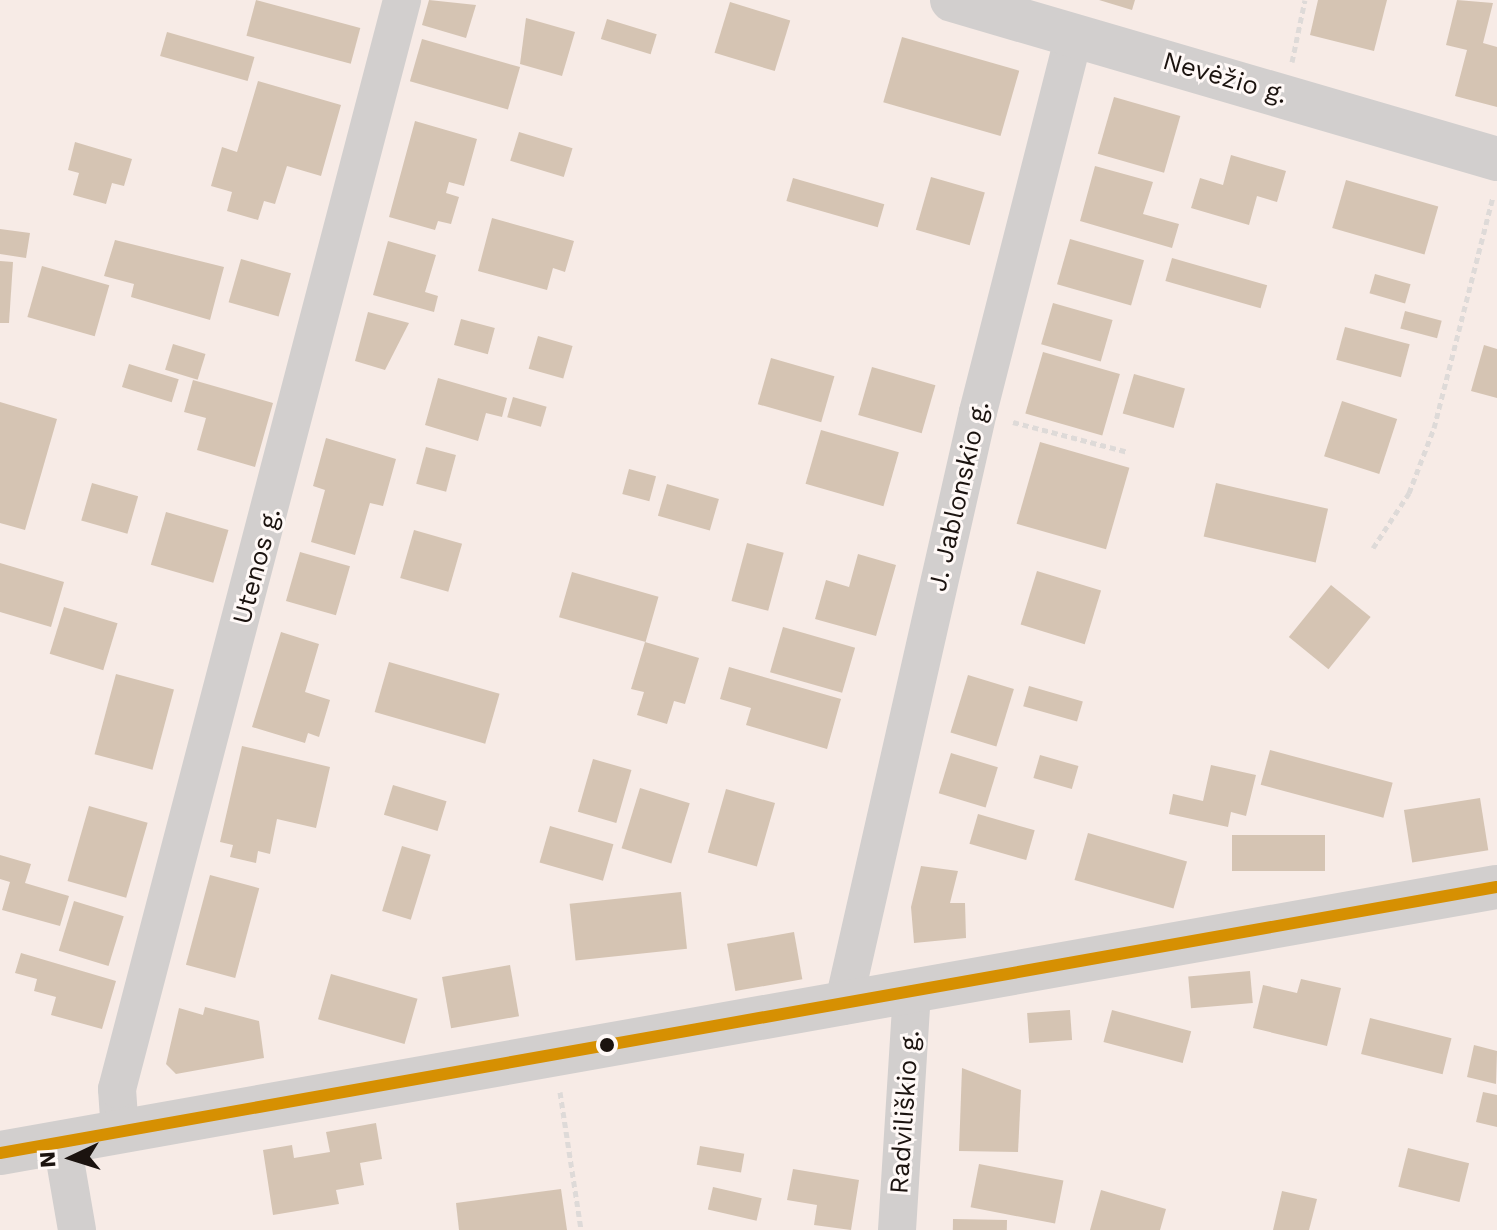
<!DOCTYPE html>
<meta charset="utf-8">
<style>
body{margin:0}
#map{position:relative;width:1497px;height:1230px;overflow:hidden;background:#f7ebe6;font-family:"Work Sans",sans-serif}
div>[style]{position:absolute}
[style*='--x']{left:calc(var(--x)*1px);top:calc(var(--y)*1px);width:calc(var(--w)*1px);rotate:calc(var(--a)*1deg)}
.building>*{inset:0;background:#d5c4b3;transform-origin:0 0}
.path>*{height:5px;margin-top:-2.5px;transform-origin:0;background:repeating-linear-gradient(90deg,#dedad8 0 6px,transparent 0 10px)}
.minor>*{height:38px;margin:-19px;padding:0 19px;transform-origin:19px;border-radius:19px;background:#d2cfce}
.tertiary>*{height:44px;margin:-22px;padding:0 22px;transform-origin:22px;border-radius:22px;background:#d2cfce}
.secondary>*{height:44px;margin:-22px;padding:0 22px;transform-origin:22px;border-radius:22px;background:#d2cfce}
.bus-1>*{height:12px;margin:-6px;padding:0 6px;transform-origin:6px;border-radius:6px;background:#d69002}
.dots>*{width:22px;height:22px;translate:-50% -50%;box-sizing:border-box;border:4px solid #fff9f7;border-radius:50%}
span{translate:-50% -50%;white-space:nowrap;text-align:center;line-height:1.15;-webkit-text-stroke:6px #fff9f7;paint-order:stroke}
.street-label{font-size:26px;color:#1b130f}
.north{position:absolute;left:32px;top:1118px;width:80px;height:80px;-webkit-text-stroke:6px #fff9f7;paint-order:stroke;rotate:266deg;font-size:22px;font-weight:700;line-height:32px;text-align:center;color:#1b130f}
.north::after{content:'';display:block;margin:auto;width:28px;height:36px;background:#1b130f;clip-path:polygon(50% 0,100% 100%,50% 72%,0 100%)}
</style>
<div id="map">
<div class="building">
<i style="left:256px;top:0;width:108px;height:37px;rotate:15deg"></i>
<i style="clip-path:polygon(429px 0,476px 5px,466px 38px,422px 25px)"></i>
<i style="clip-path:polygon(1099px 0,1135px 0,1132px 10px)"></i>
<i style="clip-path:polygon(1318px 0,1387px 0,1374px 51px,1310px 35px)"></i>
<i style="clip-path:polygon(1457px 0,1493px 3px,1483px 43px,1497px 47px,1497px 107px,1455px 96px,1467px 50px,1446px 45px)"></i>
<i style="left:730px;top:2px;width:63px;height:53px;rotate:17deg"></i>
<i style="clip-path:polygon(526px 18px,575px 32px,562px 76px,520px 64px)"></i>
<i style="left:607px;top:19px;width:52px;height:21px;rotate:17deg"></i>
<i style="left:167px;top:32px;width:91px;height:25px;rotate:16deg"></i>
<i style="left:902px;top:37px;width:122px;height:68px;rotate:16deg"></i>
<i style="left:422px;top:39px;width:102px;height:44px;rotate:16deg"></i>
<i style="clip-path:polygon(258px 81px,341px 105px,321px 176px,287px 166px,275px 204px,264px 201px,258px 220px,227px 211px,232px 192px,211px 186px,222px 147px,237px 152px)"></i>
<i style="left:1114px;top:97px;width:69px;height:59px;rotate:16deg"></i>
<i style="clip-path:polygon(415px 121px,477px 139px,464px 186px,449px 182px,446px 193px,459px 197px,451px 224px,438px 221px,435px 230px,389px 217px)"></i>
<i style="left:519px;top:132px;width:56px;height:30px;rotate:17deg"></i>
<i style="clip-path:polygon(75px 142px,132px 159px,124px 186px,112px 183px,106px 204px,73px 195px,79px 173px,68px 170px)"></i>
<i style="clip-path:polygon(1231px 155px,1286px 171px,1277px 202px,1257px 196px,1249px 225px,1191px 208px,1200px 178px,1223px 185px)"></i>
<i style="clip-path:polygon(1095px 166px,1153px 182px,1143px 214px,1179px 224px,1172px 248px,1080px 221px)"></i>
<i style="left:931px;top:177px;width:56px;height:55px;rotate:16deg"></i>
<i style="left:793px;top:178px;width:95px;height:24px;rotate:16deg"></i>
<i style="left:1346px;top:180px;width:96px;height:50px;rotate:16deg"></i>
<i style="clip-path:polygon(492px 218px,574px 241px,565px 272px,553px 268px,547px 290px,478px 271px)"></i>
<i style="clip-path:polygon(0 229px,30px 233px,26px 258px,0 254px)"></i>
<i style="left:1070px;top:239px;width:77px;height:47px;rotate:16deg"></i>
<i style="clip-path:polygon(115px 240px,224px 267px,210px 320px,131px 297px,134px 284px,104px 276px)"></i>
<i style="clip-path:polygon(388px 241px,436px 255px,425px 292px,438px 296px,434px 312px,373px 295px)"></i>
<i style="left:1172px;top:258px;width:99px;height:24px;rotate:16deg"></i>
<i style="left:241px;top:259px;width:52px;height:45px;rotate:16deg"></i>
<i style="clip-path:polygon(0 261px,13px 262px,9px 323px,0 323px)"></i>
<i style="left:42px;top:266px;width:70px;height:53px;rotate:16deg"></i>
<i style="left:1375px;top:274px;width:37px;height:20px;rotate:16deg"></i>
<i style="left:1053px;top:303px;width:62px;height:43px;rotate:16deg"></i>
<i style="left:1405px;top:311px;width:38px;height:18px;rotate:15deg"></i>
<i style="clip-path:polygon(368px 312px,409px 323px,385px 370px,355px 361px)"></i>
<i style="left:461px;top:319px;width:35px;height:27px;rotate:15deg"></i>
<i style="left:1345px;top:327px;width:67px;height:34px;rotate:15deg"></i>
<i style="left:538px;top:336px;width:36px;height:34px;rotate:16deg"></i>
<i style="left:173px;top:344px;width:34px;height:27px;rotate:17deg"></i>
<i style="clip-path:polygon(1484px 345px,1497px 349px,1497px 398px,1471px 391px)"></i>
<i style="left:1043px;top:352px;width:80px;height:64px;rotate:16deg"></i>
<i style="left:771px;top:358px;width:66px;height:48px;rotate:16deg"></i>
<i style="left:129px;top:364px;width:52px;height:24px;rotate:17deg"></i>
<i style="left:872px;top:367px;width:66px;height:50px;rotate:16deg"></i>
<i style="left:1134px;top:374px;width:53px;height:41px;rotate:16deg"></i>
<i style="clip-path:polygon(438px 378px,507px 398px,502px 417px,486px 413px,478px 441px,425px 425px)"></i>
<i style="clip-path:polygon(193px 380px,273px 403px,255px 467px,197px 450px,206px 418px,184px 412px)"></i>
<i style="left:513px;top:397px;width:35px;height:21px;rotate:16deg"></i>
<i style="left:1342px;top:401px;width:58px;height:58px;rotate:18deg"></i>
<i style="clip-path:polygon(0 402px,57px 419px,25px 530px,0 523px)"></i>
<i style="left:821px;top:430px;width:81px;height:56px;rotate:16deg"></i>
<i style="clip-path:polygon(326px 438px,396px 459px,383px 506px,370px 503px,355px 555px,311px 542px,325px 490px,313px 486px)"></i>
<i style="left:1040px;top:442px;width:93px;height:85px;rotate:16deg"></i>
<i style="left:426px;top:447px;width:31px;height:38px;rotate:15deg"></i>
<i style="left:629px;top:469px;width:28px;height:26px;rotate:15deg"></i>
<i style="left:92px;top:483px;width:48px;height:39px;rotate:16deg"></i>
<i style="left:1216px;top:483px;width:115px;height:55px;rotate:13deg"></i>
<i style="left:667px;top:484px;width:54px;height:33px;rotate:16deg"></i>
<i style="left:166px;top:512px;width:65px;height:55px;rotate:16deg"></i>
<i style="left:414px;top:530px;width:50px;height:50px;rotate:16deg"></i>
<i style="left:747px;top:543px;width:38px;height:60px;rotate:15deg"></i>
<i style="left:300px;top:552px;width:52px;height:51px;rotate:16deg"></i>
<i style="clip-path:polygon(858px 554px,896px 565px,876px 636px,815px 619px,826px 580px,849px 587px)"></i>
<i style="clip-path:polygon(0 563px,64px 582px,51px 627px,0 612px)"></i>
<i style="left:1037px;top:571px;width:67px;height:56px;rotate:17deg"></i>
<i style="left:572px;top:572px;width:90px;height:47px;rotate:16deg"></i>
<i style="left:1331px;top:585px;width:51px;height:67px;rotate:39deg"></i>
<i style="left:64px;top:607px;width:56px;height:49px;rotate:17deg"></i>
<i style="left:783px;top:627px;width:75px;height:47px;rotate:16deg"></i>
<i style="clip-path:polygon(281px 632px,319px 644px,305px 692px,330px 700px,319px 737px,308px 733px,305px 743px,252px 727px)"></i>
<i style="clip-path:polygon(645px 642px,699px 658px,685px 704px,674px 701px,667px 724px,637px 715px,644px 692px,631px 689px)"></i>
<i style="left:389px;top:662px;width:115px;height:52px;rotate:16deg"></i>
<i style="clip-path:polygon(729px 667px,841px 699px,827px 749px,746px 725px,751px 708px,720px 699px)"></i>
<i style="left:116px;top:674px;width:60px;height:83px;rotate:15deg"></i>
<i style="left:968px;top:675px;width:48px;height:60px;rotate:17deg"></i>
<i style="left:1029px;top:686px;width:56px;height:21px;rotate:16deg"></i>
<i style="clip-path:polygon(242px 746px,330px 767px,316px 828px,277px 819px,270px 854px,258px 851px,256px 863px,230px 857px,233px 845px,220px 842px)"></i>
<i style="left:1270px;top:750px;width:127px;height:36px;rotate:15deg"></i>
<i style="left:951px;top:753px;width:49px;height:42px;rotate:17deg"></i>
<i style="left:1040px;top:755px;width:40px;height:24px;rotate:16deg"></i>
<i style="left:593px;top:759px;width:40px;height:55px;rotate:16deg"></i>
<i style="clip-path:polygon(1211px 765px,1256px 775px,1246px 816px,1231px 812px,1228px 827px,1169px 814px,1173px 794px,1203px 801px)"></i>
<i style="left:393px;top:785px;width:56px;height:31px;rotate:17deg"></i>
<i style="left:640px;top:788px;width:52px;height:63px;rotate:17deg"></i>
<i style="left:726px;top:789px;width:51px;height:66px;rotate:16deg"></i>
<i style="left:1480px;top:798px;width:53px;height:77px;rotate:81deg"></i>
<i style="left:89px;top:806px;width:61px;height:78px;rotate:16deg"></i>
<i style="left:978px;top:814px;width:59px;height:31px;rotate:16deg"></i>
<i style="left:550px;top:826px;width:66px;height:38px;rotate:16deg"></i>
<i style="left:1088px;top:833px;width:103px;height:49px;rotate:16deg"></i>
<i style="left:1232px;top:835px;width:93px;height:36px"></i>
<i style="left:402px;top:846px;width:30px;height:68px;rotate:17deg"></i>
<i style="clip-path:polygon(0 855px,31px 864px,25px 883px,69px 896px,60px 926px,2px 910px,10px 882px,0 879px)"></i>
<i style="clip-path:polygon(921px 866px,958px 871px,950px 903px,965px 903px,966px 938px,914px 943px,911px 907px)"></i>
<i style="left:210px;top:875px;width:51px;height:93px;rotate:15deg"></i>
<i style="left:681px;top:892px;width:57px;height:112px;rotate:84deg"></i>
<i style="left:74px;top:901px;width:52px;height:52px;rotate:17deg"></i>
<i style="left:794px;top:932px;width:48px;height:68px;rotate:80deg"></i>
<i style="clip-path:polygon(21px 953px,116px 981px,102px 1029px,51px 1015px,56px 997px,34px 991px,37px 979px,15px 973px)"></i>
<i style="left:510px;top:965px;width:52px;height:69px;rotate:80deg"></i>
<i style="left:1250px;top:971px;width:32px;height:62px;rotate:85deg"></i>
<i style="left:331px;top:974px;width:90px;height:47px;rotate:16deg"></i>
<i style="clip-path:polygon(1301px 979px,1341px 988px,1327px 1046px,1253px 1028px,1263px 985px,1297px 993px)"></i>
<i style="clip-path:polygon(205px 1007px,259px 1021px,264px 1058px,176px 1074px,166px 1064px,179px 1008px,203px 1015px)"></i>
<i style="left:1070px;top:1010px;width:30px;height:43px;rotate:86deg"></i>
<i style="left:1112px;top:1010px;width:82px;height:33px;rotate:15deg"></i>
<i style="left:1370px;top:1018px;width:84px;height:37px;rotate:14deg"></i>
<i style="clip-path:polygon(1474px 1045px,1497px 1051px,1496px 1084px,1467px 1077px)"></i>
<i style="clip-path:polygon(962px 1068px,1021px 1090px,1018px 1152px,959px 1151px)"></i>
<i style="clip-path:polygon(1483px 1092px,1497px 1095px,1497px 1127px,1476px 1122px)"></i>
<i style="clip-path:polygon(376px 1123px,382px 1159px,360px 1163px,364px 1185px,336px 1190px,339px 1204px,273px 1215px,263px 1150px,292px 1145px,294px 1158px,330px 1152px,326px 1132px)"></i>
<i style="left:700px;top:1146px;width:45px;height:19px;rotate:10deg"></i>
<i style="left:1408px;top:1148px;width:63px;height:40px;rotate:14deg"></i>
<i style="left:979px;top:1164px;width:86px;height:44px;rotate:11deg"></i>
<i style="clip-path:polygon(793px 1169px,859px 1180px,851px 1230px,814px 1225px,817px 1205px,787px 1200px)"></i>
<i style="left:713px;top:1187px;width:50px;height:23px;rotate:13deg"></i>
<i style="clip-path:polygon(561px 1189px,567px 1230px,459px 1230px,456px 1203px)"></i>
<i style="clip-path:polygon(1101px 1190px,1166px 1209px,1160px 1230px,1090px 1230px)"></i>
<i style="clip-path:polygon(1282px 1191px,1317px 1199px,1309px 1230px,1273px 1230px)"></i>
<i style="left:953px;top:1219px;width:54px;height:11px;rotate:1deg"></i>
</div>
<div class="path">
<i style="--x:1292;--y:62;--w:63;--a:-78.2"></i>
<i style="--x:1013;--y:422;--w:119;--a:14.6"></i>
<i style="--x:1373;--y:548;--w:66;--a:-56.8"></i>
<i style="--x:1409;--y:493;--w:70;--a:-69"></i>
<i style="--x:1434;--y:428;--w:239;--a:-75.7"></i>
<i style="--x:560;--y:1092;--w:140;--a:81.3"></i>
</div>
<div class="minor">
<i style="--x:843;--y:1006;--w:609;--a:-77.2"></i>
<i style="--x:978;--y:412;--w:390;--a:-75.7"></i>
<i style="--x:120;--y:1132;--w:43;--a:-94"></i>
<i style="--x:117;--y:1089;--w:1126;--a:-75.33"></i>
<i style="--x:62;--y:1143;--w:88;--a:80.2"></i>
<i style="--x:897;--y:1230;--w:237;--a:-86.4"></i>
</div>
<div class="tertiary">
<i style="--x:952;--y:0;--w:568;--a:16.26"></i>
</div>
<div class="secondary">
<i style="--x:0;--y:1153;--w:1520;--a:-10.08"></i>
</div>
<div class="bus-1">
<i style="--x:0;--y:1153;--w:1520;--a:-10.08"></i>
</div>
<div class="dots">
<i style="left:607px;top:1045px;background:#1b130f"></i>
</div>
<div class="street-label">
<span style="left:1225px;top:78px;rotate:16deg">Nevėžio g.</span>
<span style="left:959px;top:496px;rotate:-77deg">J. Jablonskio g.</span>
<span style="left:257px;top:566px;rotate:-75deg">Utenos g.</span>
<span style="left:905px;top:1112px;rotate:-86deg">Radviliškio g.</span>
</div>
<div class="north">N</div>
</div>
